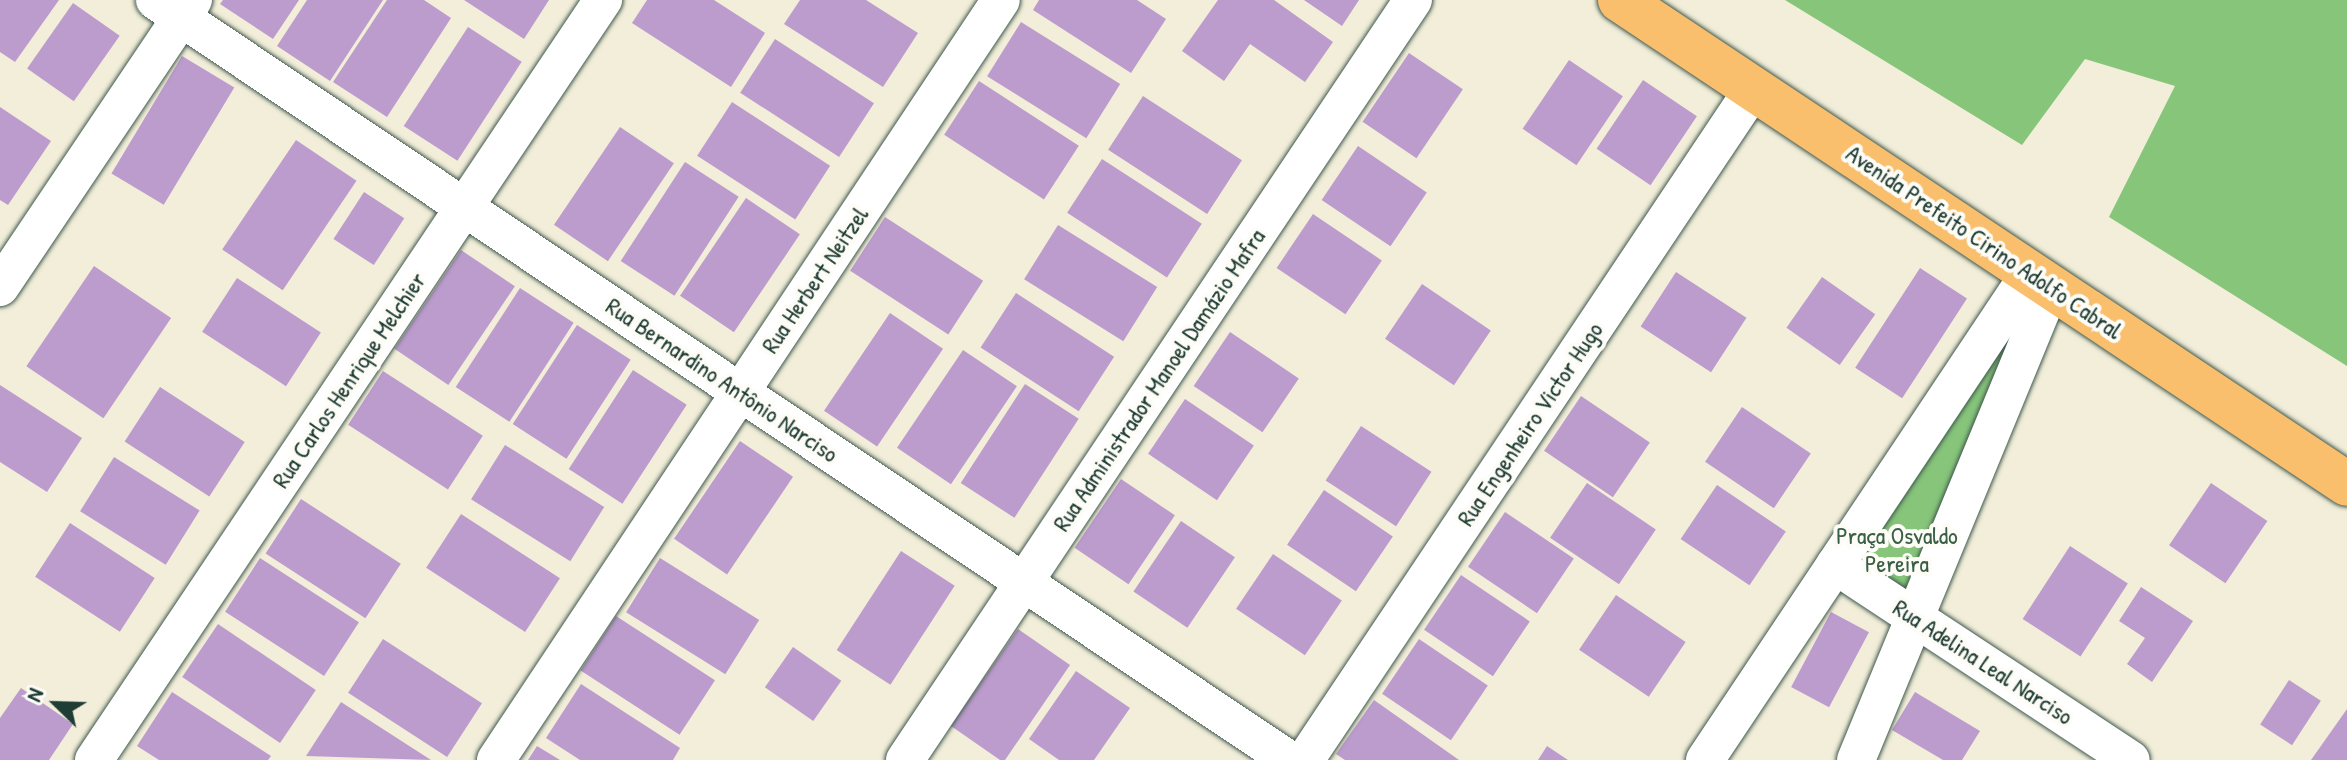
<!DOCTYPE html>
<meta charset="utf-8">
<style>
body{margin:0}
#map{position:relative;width:2347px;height:760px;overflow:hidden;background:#f2eed9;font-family:"Patrick Hand",sans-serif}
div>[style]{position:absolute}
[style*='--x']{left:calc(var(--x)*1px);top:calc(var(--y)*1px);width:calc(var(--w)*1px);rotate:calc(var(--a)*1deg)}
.green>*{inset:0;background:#87c57b}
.building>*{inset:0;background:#bc9ccd;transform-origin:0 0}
.roads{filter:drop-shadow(0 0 2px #3f584d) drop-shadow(0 0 2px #3f584d)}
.minor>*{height:38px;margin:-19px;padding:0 19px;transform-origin:19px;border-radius:19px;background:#fff}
.major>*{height:44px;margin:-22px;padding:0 22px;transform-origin:22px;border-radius:22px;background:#f9bf6d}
span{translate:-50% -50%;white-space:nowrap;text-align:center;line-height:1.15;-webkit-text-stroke:8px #fdfcf7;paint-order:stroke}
.street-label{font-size:24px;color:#1f3d34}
.park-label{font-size:24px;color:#395f46}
.north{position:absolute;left:16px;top:664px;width:80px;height:80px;-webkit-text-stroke:6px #fdfcf7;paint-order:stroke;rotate:293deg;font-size:22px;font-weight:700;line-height:32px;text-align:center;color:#1f3d34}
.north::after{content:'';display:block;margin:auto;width:28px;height:36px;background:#1f3d34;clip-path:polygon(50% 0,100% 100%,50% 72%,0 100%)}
</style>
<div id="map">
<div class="green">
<i style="clip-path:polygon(1785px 0,2347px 0,2347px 366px,2109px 217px,2175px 86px,2085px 59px,2022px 145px)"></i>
<i style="clip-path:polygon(2034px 290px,1911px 594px,1857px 559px)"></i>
</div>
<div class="building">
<i style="clip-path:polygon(0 0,59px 0,15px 62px,0 52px)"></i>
<i style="clip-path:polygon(223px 0,299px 0,273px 39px,220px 4px)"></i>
<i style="clip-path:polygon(307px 0,383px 0,330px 81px,277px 46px)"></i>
<i style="clip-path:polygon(387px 0,424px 0,451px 18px,387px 117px,333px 82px)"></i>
<i style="clip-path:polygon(464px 0,549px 0,524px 39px)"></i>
<i style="clip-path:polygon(647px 0,714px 0,765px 33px,731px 87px,632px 23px)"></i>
<i style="clip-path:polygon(800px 0,866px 0,918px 33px,883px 87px,784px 24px)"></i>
<i style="clip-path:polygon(1039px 0,1137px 0,1166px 19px,1131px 73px,1033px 10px)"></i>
<i style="clip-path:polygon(1218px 0,1274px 0,1333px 42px,1305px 82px,1250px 44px,1224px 81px,1182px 51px)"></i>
<i style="clip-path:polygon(1304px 0,1359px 0,1342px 26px)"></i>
<i style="left:73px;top:3px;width:57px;height:80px;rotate:35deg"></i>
<i style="left:1021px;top:22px;width:117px;height:64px;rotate:32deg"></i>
<i style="left:468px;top:27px;width:64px;height:118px;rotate:33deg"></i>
<i style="left:775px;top:39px;width:118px;height:64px;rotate:33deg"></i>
<i style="left:1409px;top:53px;width:65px;height:83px;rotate:34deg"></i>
<i style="left:182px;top:56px;width:61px;height:137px;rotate:31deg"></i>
<i style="left:1569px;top:60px;width:65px;height:83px;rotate:34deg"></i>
<i style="left:1643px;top:80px;width:65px;height:83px;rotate:34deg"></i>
<i style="left:979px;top:81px;width:119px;height:64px;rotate:33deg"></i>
<i style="left:1143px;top:96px;width:118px;height:64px;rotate:33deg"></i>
<i style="left:732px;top:102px;width:117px;height:64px;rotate:33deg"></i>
<i style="clip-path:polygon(0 107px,51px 141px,8px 205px,0 200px)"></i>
<i style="left:620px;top:127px;width:65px;height:118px;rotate:34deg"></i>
<i style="left:296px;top:140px;width:73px;height:132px;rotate:34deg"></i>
<i style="left:1358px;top:146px;width:83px;height:65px;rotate:34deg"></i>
<i style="left:1102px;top:159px;width:119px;height:64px;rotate:33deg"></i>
<i style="left:685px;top:162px;width:64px;height:118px;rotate:33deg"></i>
<i style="left:364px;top:192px;width:48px;height:56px;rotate:33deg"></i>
<i style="left:746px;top:198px;width:65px;height:118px;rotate:34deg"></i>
<i style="left:1313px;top:214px;width:83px;height:65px;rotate:34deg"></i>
<i style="left:885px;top:217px;width:117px;height:64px;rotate:33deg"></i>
<i style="left:1058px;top:225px;width:117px;height:64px;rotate:32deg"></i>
<i style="left:461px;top:250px;width:65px;height:119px;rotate:34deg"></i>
<i style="left:94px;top:266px;width:93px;height:121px;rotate:34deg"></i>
<i style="left:1920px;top:268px;width:56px;height:119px;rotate:33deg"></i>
<i style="left:1676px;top:272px;width:84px;height:65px;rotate:33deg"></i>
<i style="left:1822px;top:277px;width:65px;height:62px;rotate:35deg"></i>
<i style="left:237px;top:278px;width:100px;height:64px;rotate:33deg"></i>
<i style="left:1422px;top:284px;width:83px;height:66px;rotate:34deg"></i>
<i style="left:520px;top:288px;width:64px;height:118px;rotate:33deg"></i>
<i style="left:1016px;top:293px;width:117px;height:65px;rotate:33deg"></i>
<i style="left:890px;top:313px;width:64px;height:118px;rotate:34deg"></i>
<i style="left:577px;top:325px;width:64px;height:118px;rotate:33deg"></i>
<i style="left:1230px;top:332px;width:83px;height:65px;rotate:34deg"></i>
<i style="left:963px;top:350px;width:65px;height:118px;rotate:34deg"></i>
<i style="left:633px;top:370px;width:64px;height:118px;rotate:33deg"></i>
<i style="left:383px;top:371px;width:119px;height:64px;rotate:33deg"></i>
<i style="left:1025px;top:384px;width:64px;height:118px;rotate:33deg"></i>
<i style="clip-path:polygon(0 385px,82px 438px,47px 492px,0 462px)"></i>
<i style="left:160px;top:387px;width:101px;height:65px;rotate:33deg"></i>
<i style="left:1581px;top:396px;width:83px;height:66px;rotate:34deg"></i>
<i style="left:1185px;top:399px;width:83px;height:66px;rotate:34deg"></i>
<i style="left:1742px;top:407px;width:83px;height:66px;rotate:34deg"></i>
<i style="left:1361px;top:426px;width:84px;height:65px;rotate:33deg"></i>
<i style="left:740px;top:441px;width:64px;height:118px;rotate:34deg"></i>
<i style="left:505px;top:445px;width:117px;height:64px;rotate:32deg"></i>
<i style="left:114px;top:457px;width:101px;height:64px;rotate:32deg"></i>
<i style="left:1121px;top:479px;width:65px;height:83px;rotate:34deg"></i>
<i style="left:1587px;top:483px;width:83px;height:66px;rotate:34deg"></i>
<i style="left:2211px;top:483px;width:68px;height:75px;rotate:34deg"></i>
<i style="left:1717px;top:485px;width:83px;height:65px;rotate:34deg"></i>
<i style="left:1324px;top:490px;width:83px;height:66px;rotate:34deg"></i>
<i style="left:301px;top:499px;width:119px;height:65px;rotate:33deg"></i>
<i style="left:1505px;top:512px;width:83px;height:66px;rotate:34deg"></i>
<i style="left:461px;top:514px;width:118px;height:64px;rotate:33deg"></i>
<i style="left:1181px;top:521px;width:65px;height:85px;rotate:34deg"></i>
<i style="left:70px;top:523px;width:101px;height:64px;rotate:33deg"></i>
<i style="left:2070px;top:546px;width:69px;height:87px;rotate:33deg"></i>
<i style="left:901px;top:551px;width:64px;height:118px;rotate:33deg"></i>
<i style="left:1273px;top:554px;width:83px;height:66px;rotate:34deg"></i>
<i style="left:260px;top:558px;width:118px;height:64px;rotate:33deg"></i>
<i style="left:660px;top:558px;width:117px;height:64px;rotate:32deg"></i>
<i style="left:1461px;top:575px;width:83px;height:66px;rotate:34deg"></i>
<i style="clip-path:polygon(2141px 587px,2193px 621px,2152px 682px,2127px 664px,2145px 638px,2119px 621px)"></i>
<i style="left:1616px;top:595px;width:84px;height:66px;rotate:34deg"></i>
<i style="left:1831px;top:612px;width:43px;height:85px;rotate:28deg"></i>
<i style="left:616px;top:616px;width:118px;height:65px;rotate:33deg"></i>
<i style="left:218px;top:624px;width:118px;height:64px;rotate:34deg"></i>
<i style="clip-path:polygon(1018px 629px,1070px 665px,1005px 760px,1000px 760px,951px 726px)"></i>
<i style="left:383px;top:639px;width:118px;height:64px;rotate:33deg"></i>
<i style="left:1419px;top:639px;width:83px;height:66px;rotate:34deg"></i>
<i style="left:793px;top:647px;width:59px;height:49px;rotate:35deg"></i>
<i style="clip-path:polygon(1076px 671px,1130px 708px,1094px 760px,1059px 760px,1029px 739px)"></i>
<i style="left:2289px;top:680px;width:38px;height:53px;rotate:33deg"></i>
<i style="clip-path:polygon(581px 684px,680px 748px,673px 760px,580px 760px,546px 738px)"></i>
<i style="clip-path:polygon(21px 688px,73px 724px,49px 760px,0 760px,0 718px)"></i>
<i style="clip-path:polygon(172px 692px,271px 756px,268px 760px,159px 760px,137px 746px)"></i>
<i style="clip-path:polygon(1915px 692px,1980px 731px,1962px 760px,1943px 760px,1892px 730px)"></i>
<i style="clip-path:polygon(1374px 700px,1459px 760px,1345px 760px,1336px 754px)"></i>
<i style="clip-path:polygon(341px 702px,431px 760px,306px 756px)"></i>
<i style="clip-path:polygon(2347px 709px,2347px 760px,2311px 760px)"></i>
<i style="clip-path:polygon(537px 746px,560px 760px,528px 760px)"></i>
<i style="clip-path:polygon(1547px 746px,1568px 760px,1538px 760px)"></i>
</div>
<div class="roads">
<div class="minor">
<i style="--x:155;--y:0;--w:1365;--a:33.83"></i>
<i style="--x:0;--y:287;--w:346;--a:-56.1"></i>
<i style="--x:1835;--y:565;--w:354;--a:33.4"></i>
<i style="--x:94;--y:760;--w:915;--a:-56.19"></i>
<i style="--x:496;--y:760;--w:912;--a:-56.4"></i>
<i style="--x:905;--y:760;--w:914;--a:-56.24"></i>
<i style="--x:1305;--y:760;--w:808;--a:-56.25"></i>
<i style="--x:1705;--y:760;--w:585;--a:-56.28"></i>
<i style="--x:1856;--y:760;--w:512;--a:-67.6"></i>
</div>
<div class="major">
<i style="--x:1620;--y:0;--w:873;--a:33.65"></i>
</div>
</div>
<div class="street-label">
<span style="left:1984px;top:242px;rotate:34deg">Avenida Prefeito Cirino Adolfo Cabral</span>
<span style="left:815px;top:280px;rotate:-56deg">Rua Herbert Neitzel</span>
<span style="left:349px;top:380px;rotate:-56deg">Rua Carlos Henrique Melchier</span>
<span style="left:722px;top:380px;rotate:34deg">Rua Bernardino Antônio Narciso</span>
<span style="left:1159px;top:380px;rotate:-56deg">Rua Administrador Manoel Damázio Mafra</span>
<span style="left:1530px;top:424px;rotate:-56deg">Rua Engenheiro Victor Hugo</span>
<span style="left:1983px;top:662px;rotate:33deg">Rua Adelina Leal Narciso</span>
</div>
<div class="park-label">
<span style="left:1897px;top:550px">Praça Osvaldo<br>Pereira</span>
</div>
<div class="north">N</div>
</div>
